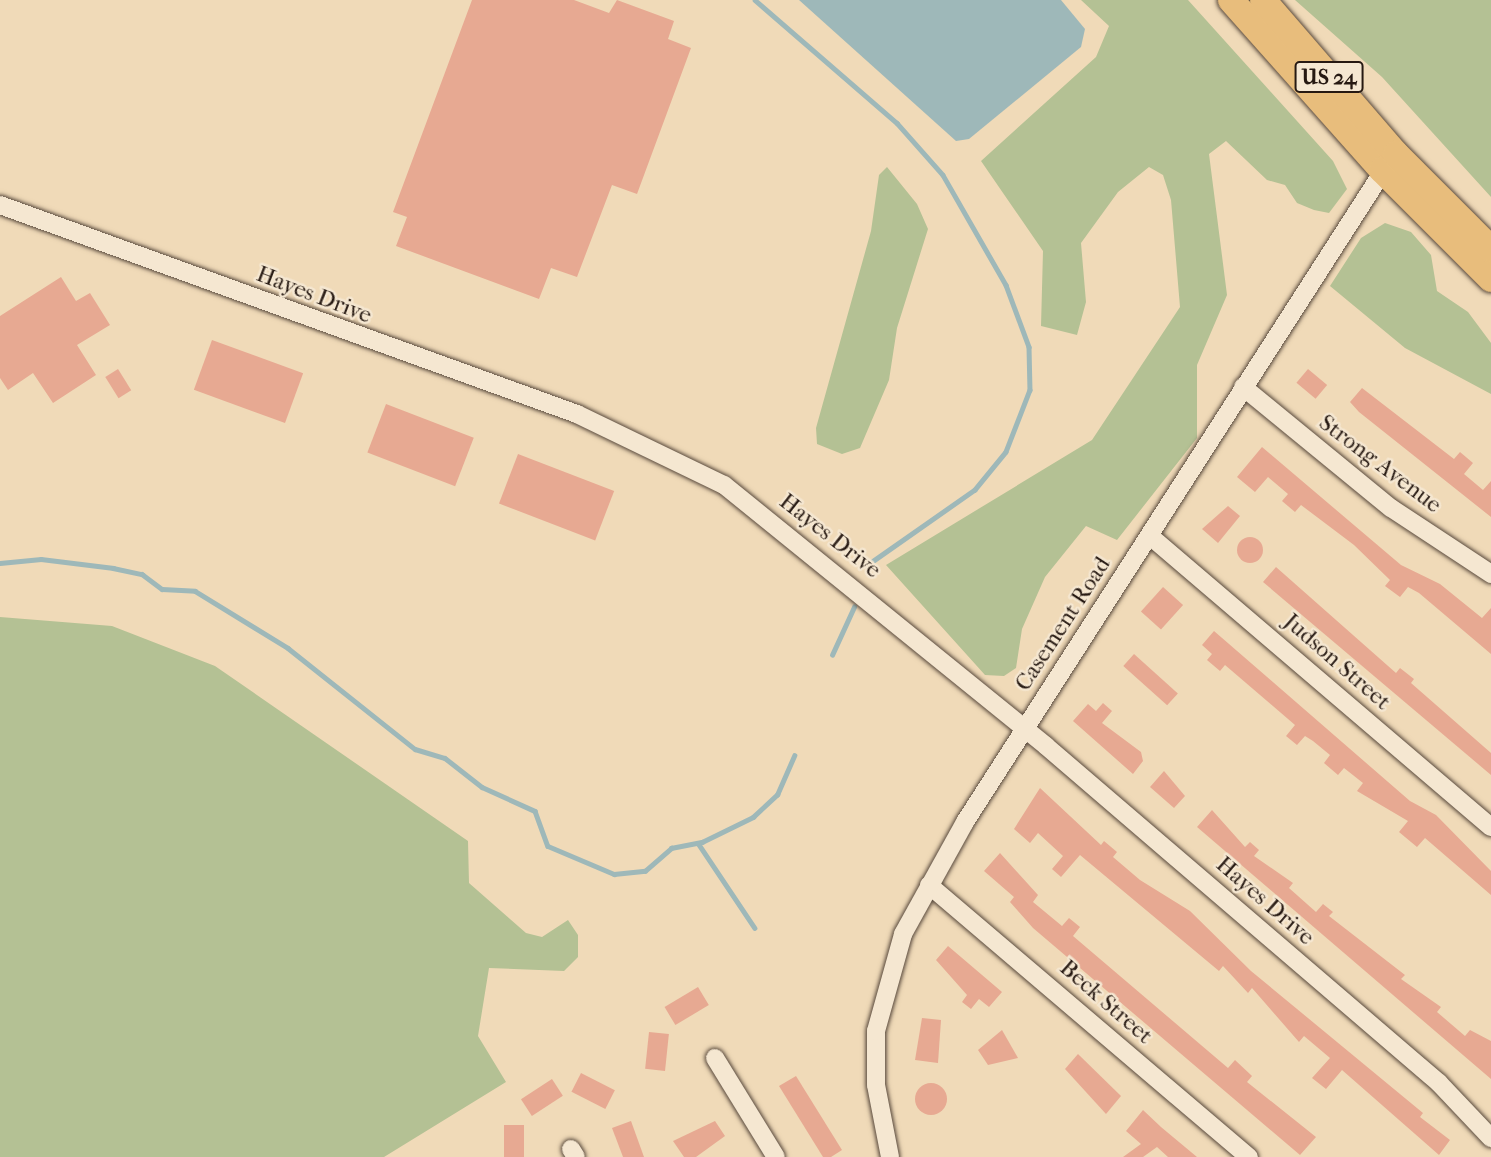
<!DOCTYPE html>
<style>
body{margin:0}
#map{position:relative;width:1491px;height:1157px;overflow:hidden;background:#f0dab8;font-family:"IM FELL French Canon",serif}
div>[style]{position:absolute}
[style*='--x']{left:calc(var(--x)*1px);top:calc(var(--y)*1px);width:calc(var(--w)*1px);rotate:calc(var(--a)*1deg)}
.green>*{inset:0;background:#b4c194}
.water>*{inset:0;background:#9eb8b9}
.stream>*{height:4.5px;margin:-2.25px;padding:0 2.25px;transform-origin:2.25px;border-radius:2.25px;background:#9eb8b9}
.building>*{inset:0;background:#e7a992;transform-origin:0 0}
.round{border-radius:50%}
.roads{filter:drop-shadow(0 0 2px #58493c) drop-shadow(0 0 2px #58493c)}
.minor>*{height:18px;margin:-9px;padding:0 9px;transform-origin:9px;border-radius:9px;background:#f5e7d1}
.highway>*{height:26px;margin:-13px;padding:0 13px;transform-origin:13px;border-radius:13px;background:#e8bd7c}
span{translate:-50% -50%;white-space:nowrap;text-align:center;line-height:1.15;-webkit-text-stroke:5px #f5e7d1;paint-order:stroke}
.shield-label span{padding:2px 5px;background:#f5e7d1;border:2px solid;border-radius:5px;-webkit-text-stroke-width:0}
.shield-label{font-size:21px;color:#261912;font-weight:700}
.street-label{font-size:23px;color:#261912}
</style>
<div id="map">
<div class="green">
<i style="clip-path:polygon(1081px 0,1188px 0,1333px 161px,1347px 189px,1329px 213px,1314px 210px,1297px 203px,1285px 185px,1267px 180px,1226px 141px,1209px 154px,1227px 295px,1197px 365px,1197px 438px,1117px 540px,1086px 526px,1045px 577px,1022px 629px,1016px 668px,1004px 676px,985px 675px,886px 565px,1092px 440px,1180px 307px,1171px 200px,1163px 175px,1149px 167px,1118px 192px,1081px 243px,1086px 302px,1077px 335px,1041px 326px,1043px 251px,981px 161px,1096px 57px,1109px 26px)"></i>
<i style="clip-path:polygon(1295px 0,1491px 0,1491px 197px,1382px 77px)"></i>
<i style="clip-path:polygon(887px 167px,917px 204px,928px 229px,897px 328px,889px 380px,860px 448px,842px 454px,817px 444px,816px 428px,871px 231px,879px 175px)"></i>
<i style="clip-path:polygon(1385px 223px,1411px 232px,1431px 255px,1437px 291px,1468px 312px,1491px 343px,1491px 394px,1405px 348px,1330px 286px,1361px 238px)"></i>
<i style="clip-path:polygon(0 617px,112px 626px,215px 666px,468px 841px,469px 883px,526px 933px,542px 937px,568px 920px,578px 935px,578px 957px,564px 971px,489px 968px,478px 1036px,506px 1082px,384px 1157px,0 1157px)"></i>
</div>
<div class="water">
<i style="clip-path:polygon(799px 0,1061px 0,1085px 29px,1081px 47px,969px 139px,956px 141px)"></i>
</div>
<div class="stream">
<i style="--x:755;--y:0;--w:188;--a:40.9"></i>
<i style="--x:897;--y:123;--w:69;--a:48.5"></i>
<i style="--x:943;--y:175;--w:127;--a:60.2"></i>
<i style="--x:1006;--y:285;--w:66;--a:69.6"></i>
<i style="--x:1029;--y:347;--w:43;--a:88.7"></i>
<i style="--x:1030;--y:390;--w:66;--a:111.2"></i>
<i style="--x:1006;--y:452;--w:49;--a:129.2"></i>
<i style="--x:975;--y:490;--w:126;--a:145"></i>
<i style="--x:0;--y:563;--w:41;--a:-5.6"></i>
<i style="--x:41;--y:559;--w:73;--a:7.1"></i>
<i style="--x:113;--y:568;--w:30;--a:12"></i>
<i style="--x:142;--y:574;--w:25;--a:37"></i>
<i style="--x:162;--y:589;--w:33;--a:3"></i>
<i style="--x:195;--y:591;--w:109;--a:31.5"></i>
<i style="--x:288;--y:648;--w:162;--a:38.5"></i>
<i style="--x:415;--y:749;--w:31;--a:17"></i>
<i style="--x:445;--y:758;--w:47;--a:38.1"></i>
<i style="--x:482;--y:787;--w:58;--a:24.4"></i>
<i style="--x:535;--y:811;--w:37;--a:70"></i>
<i style="--x:548;--y:846;--w:72;--a:23"></i>
<i style="--x:614;--y:874;--w:31;--a:-6"></i>
<i style="--x:645;--y:871;--w:35;--a:-41"></i>
<i style="--x:671;--y:848;--w:32;--a:-11"></i>
<i style="--x:702;--y:842;--w:57;--a:-26.1"></i>
<i style="--x:753;--y:817;--w:33;--a:-43"></i>
<i style="--x:777;--y:795;--w:43;--a:-66.4"></i>
<i style="--x:832;--y:655;--w:53;--a:-65.4"></i>
<i style="--x:698;--y:843;--w:102;--a:56.2"></i>
</div>
<div class="building">
<i style="clip-path:polygon(472px 0,574px 0,609px 13px,617px 0,674px 21px,668px 39px,691px 48px,637px 194px,612px 185px,577px 277px,551px 268px,539px 299px,396px 246px,407px 217px,393px 212px)"></i>
<i style="clip-path:polygon(61px 277px,76px 301px,90px 293px,110px 325px,77px 345px,96px 375px,53px 403px,33px 373px,8px 390px,0 378px,0 316px)"></i>
<i style="left:212px;top:340px;width:97px;height:53px;rotate:20deg"></i>
<i style="left:118px;top:369px;width:25px;height:15px;rotate:58deg"></i>
<i style="left:1308px;top:369px;width:25px;height:18px;rotate:40deg"></i>
<i style="clip-path:polygon(1362px 388px,1454px 459px,1460px 452px,1473px 463px,1464px 474px,1483px 490px,1491px 481px,1491px 517px,1359px 412px,1350px 402px)"></i>
<i style="left:386px;top:404px;width:94px;height:52px;rotate:21deg"></i>
<i style="clip-path:polygon(1262px 447px,1401px 565px,1440px 584px,1482px 618px,1491px 608px,1491px 654px,1419px 593px,1408px 587px,1400px 597px,1385px 586px,1390px 580px,1354px 545px,1301px 505px,1295px 512px,1282px 501px,1288px 494px,1268px 477px,1255px 492px,1237px 477px)"></i>
<i style="left:518px;top:454px;width:103px;height:53px;rotate:21deg"></i>
<i style="clip-path:polygon(1228px 506px,1240px 516px,1218px 543px,1202px 529px)"></i>
<i class="round" style="left:1237px;top:537px;width:26px;height:26px"></i>
<i style="clip-path:polygon(1276px 567px,1396px 673px,1400px 668px,1414px 679px,1411px 683px,1491px 753px,1491px 775px,1263px 582px)"></i>
<i style="left:1163px;top:587px;width:27px;height:33px;rotate:42deg"></i>
<i style="clip-path:polygon(1214px 631px,1410px 801px,1436px 815px,1491px 871px,1491px 895px,1425px 838px,1417px 847px,1399px 832px,1408px 821px,1357px 791px,1363px 783px,1344px 768px,1338px 775px,1324px 763px,1330px 755px,1313px 741px,1305px 736px,1297px 745px,1286px 736px,1295px 725px,1225px 665px,1220px 671px,1207px 660px,1212px 654px,1202px 645px)"></i>
<i style="left:1134px;top:654px;width:59px;height:16px;rotate:42deg"></i>
<i style="clip-path:polygon(1103px 703px,1112px 711px,1102px 723px,1141px 752px,1143px 761px,1133px 774px,1073px 721px,1088px 704px,1096px 711px)"></i>
<i style="clip-path:polygon(1164px 771px,1185px 796px,1174px 808px,1150px 787px)"></i>
<i style="clip-path:polygon(1040px 788px,1101px 845px,1104px 841px,1117px 852px,1113px 857px,1140px 880px,1190px 911px,1251px 971px,1423px 1113px,1420px 1117px,1450px 1140px,1439px 1155px,1342px 1070px,1326px 1089px,1312px 1078px,1330px 1058px,1304px 1036px,1299px 1042px,1252px 988px,1248px 993px,1223px 966px,1219px 971px,1080px 855px,1061px 877px,1052px 869px,1063px 856px,1038px 833px,1030px 843px,1014px 829px)"></i>
<i style="clip-path:polygon(1212px 810px,1245px 847px,1250px 842px,1259px 850px,1254px 856px,1293px 883px,1289px 888px,1316px 912px,1323px 904px,1333px 912px,1329px 916px,1405px 975px,1401px 979px,1441px 1007px,1437px 1012px,1465px 1036px,1470px 1030px,1491px 1041px,1491px 1079px,1197px 827px)"></i>
<i style="clip-path:polygon(1000px 853px,1038px 895px,1033px 902px,1062px 926px,1069px 918px,1080px 927px,1073px 936px,1228px 1068px,1235px 1060px,1252px 1076px,1247px 1082px,1316px 1137px,1300px 1155px,1033px 928px,1010px 902px,1014px 897px,984px 871px)"></i>
<i style="clip-path:polygon(948px 946px,1002px 992px,989px 1007px,979px 999px,971px 1009px,962px 1002px,967px 995px,936px 960px)"></i>
<i style="left:698px;top:987px;width:21px;height:39px;rotate:59deg"></i>
<i style="clip-path:polygon(922px 1018px,941px 1020px,938px 1063px,915px 1060px)"></i>
<i style="clip-path:polygon(1002px 1030px,1018px 1058px,988px 1065px,978px 1050px)"></i>
<i style="left:649px;top:1032px;width:20px;height:37px;rotate:6deg"></i>
<i style="clip-path:polygon(1078px 1054px,1121px 1096px,1106px 1114px,1065px 1069px)"></i>
<i style="left:581px;top:1073px;width:38px;height:21px;rotate:27deg"></i>
<i style="clip-path:polygon(796px 1076px,842px 1150px,831px 1157px,823px 1157px,779px 1086px)"></i>
<i style="left:552px;top:1079px;width:20px;height:37px;rotate:57deg"></i>
<i class="round" style="left:915px;top:1083px;width:32px;height:32px"></i>
<i style="clip-path:polygon(1143px 1110px,1161px 1127px,1197px 1157px,1168px 1157px,1157px 1147px,1143px 1157px,1123px 1157px,1141px 1144px,1126px 1131px)"></i>
<i style="clip-path:polygon(631px 1121px,644px 1157px,623px 1157px,612px 1128px)"></i>
<i style="clip-path:polygon(715px 1121px,725px 1136px,696px 1157px,684px 1157px,673px 1141px)"></i>
<i style="left:504px;top:1125px;width:20px;height:32px"></i>
</div>
<div class="roads">
<div class="minor">
<i style="--x:0;--y:205;--w:614;--a:19.91"></i>
<i style="--x:577;--y:414;--w:163;--a:25.8"></i>
<i style="--x:724;--y:485;--w:414;--a:39"></i>
<i style="--x:1046;--y:746;--w:518;--a:40.61"></i>
<i style="--x:1439;--y:1083;--w:76;--a:46.6"></i>
<i style="--x:1243;--y:387;--w:191;--a:39.3"></i>
<i style="--x:1391;--y:508;--w:120;--a:33.4"></i>
<i style="--x:1150;--y:536;--w:448;--a:40.5"></i>
<i style="--x:929;--y:885;--w:420;--a:40.4"></i>
<i style="--x:715;--y:1058;--w:116;--a:58.4"></i>
<i style="--x:571;--y:1149;--w:9;--a:58"></i>
<i style="--x:890;--y:1157;--w:73;--a:-101"></i>
<i style="--x:876;--y:1085;--w:54;--a:-90"></i>
<i style="--x:876;--y:1031;--w:101;--a:-74.4"></i>
<i style="--x:903;--y:934;--w:128;--a:-61"></i>
<i style="--x:965;--y:822;--w:784;--a:-57.28"></i>
</div>
<div class="highway">
<i style="--x:1231;--y:0;--w:227;--a:48.4"></i>
<i style="--x:1382;--y:170;--w:154;--a:45"></i>
<i style="--x:1263;--y:0;--w:203;--a:49.2"></i>
<i style="--x:1396;--y:154;--w:134;--a:45"></i>
</div>
</div>
<div class="shield-label">
<span style="left:1329px;top:77px">US 24</span>
</div>
<div class="street-label">
<span style="left:314px;top:295px;rotate:21deg">Hayes Drive</span>
<span style="left:1380px;top:464px;rotate:37deg">Strong Avenue</span>
<span style="left:830px;top:536px;rotate:38deg">Hayes Drive</span>
<span style="left:1063px;top:624px;rotate:-57deg">Casement Road</span>
<span style="left:1337px;top:662px;rotate:41deg">Judson Street</span>
<span style="left:1265px;top:901px;rotate:41deg">Hayes Drive</span>
<span style="left:1106px;top:1002px;rotate:41deg">Beck Street</span>
</div>
</div>
